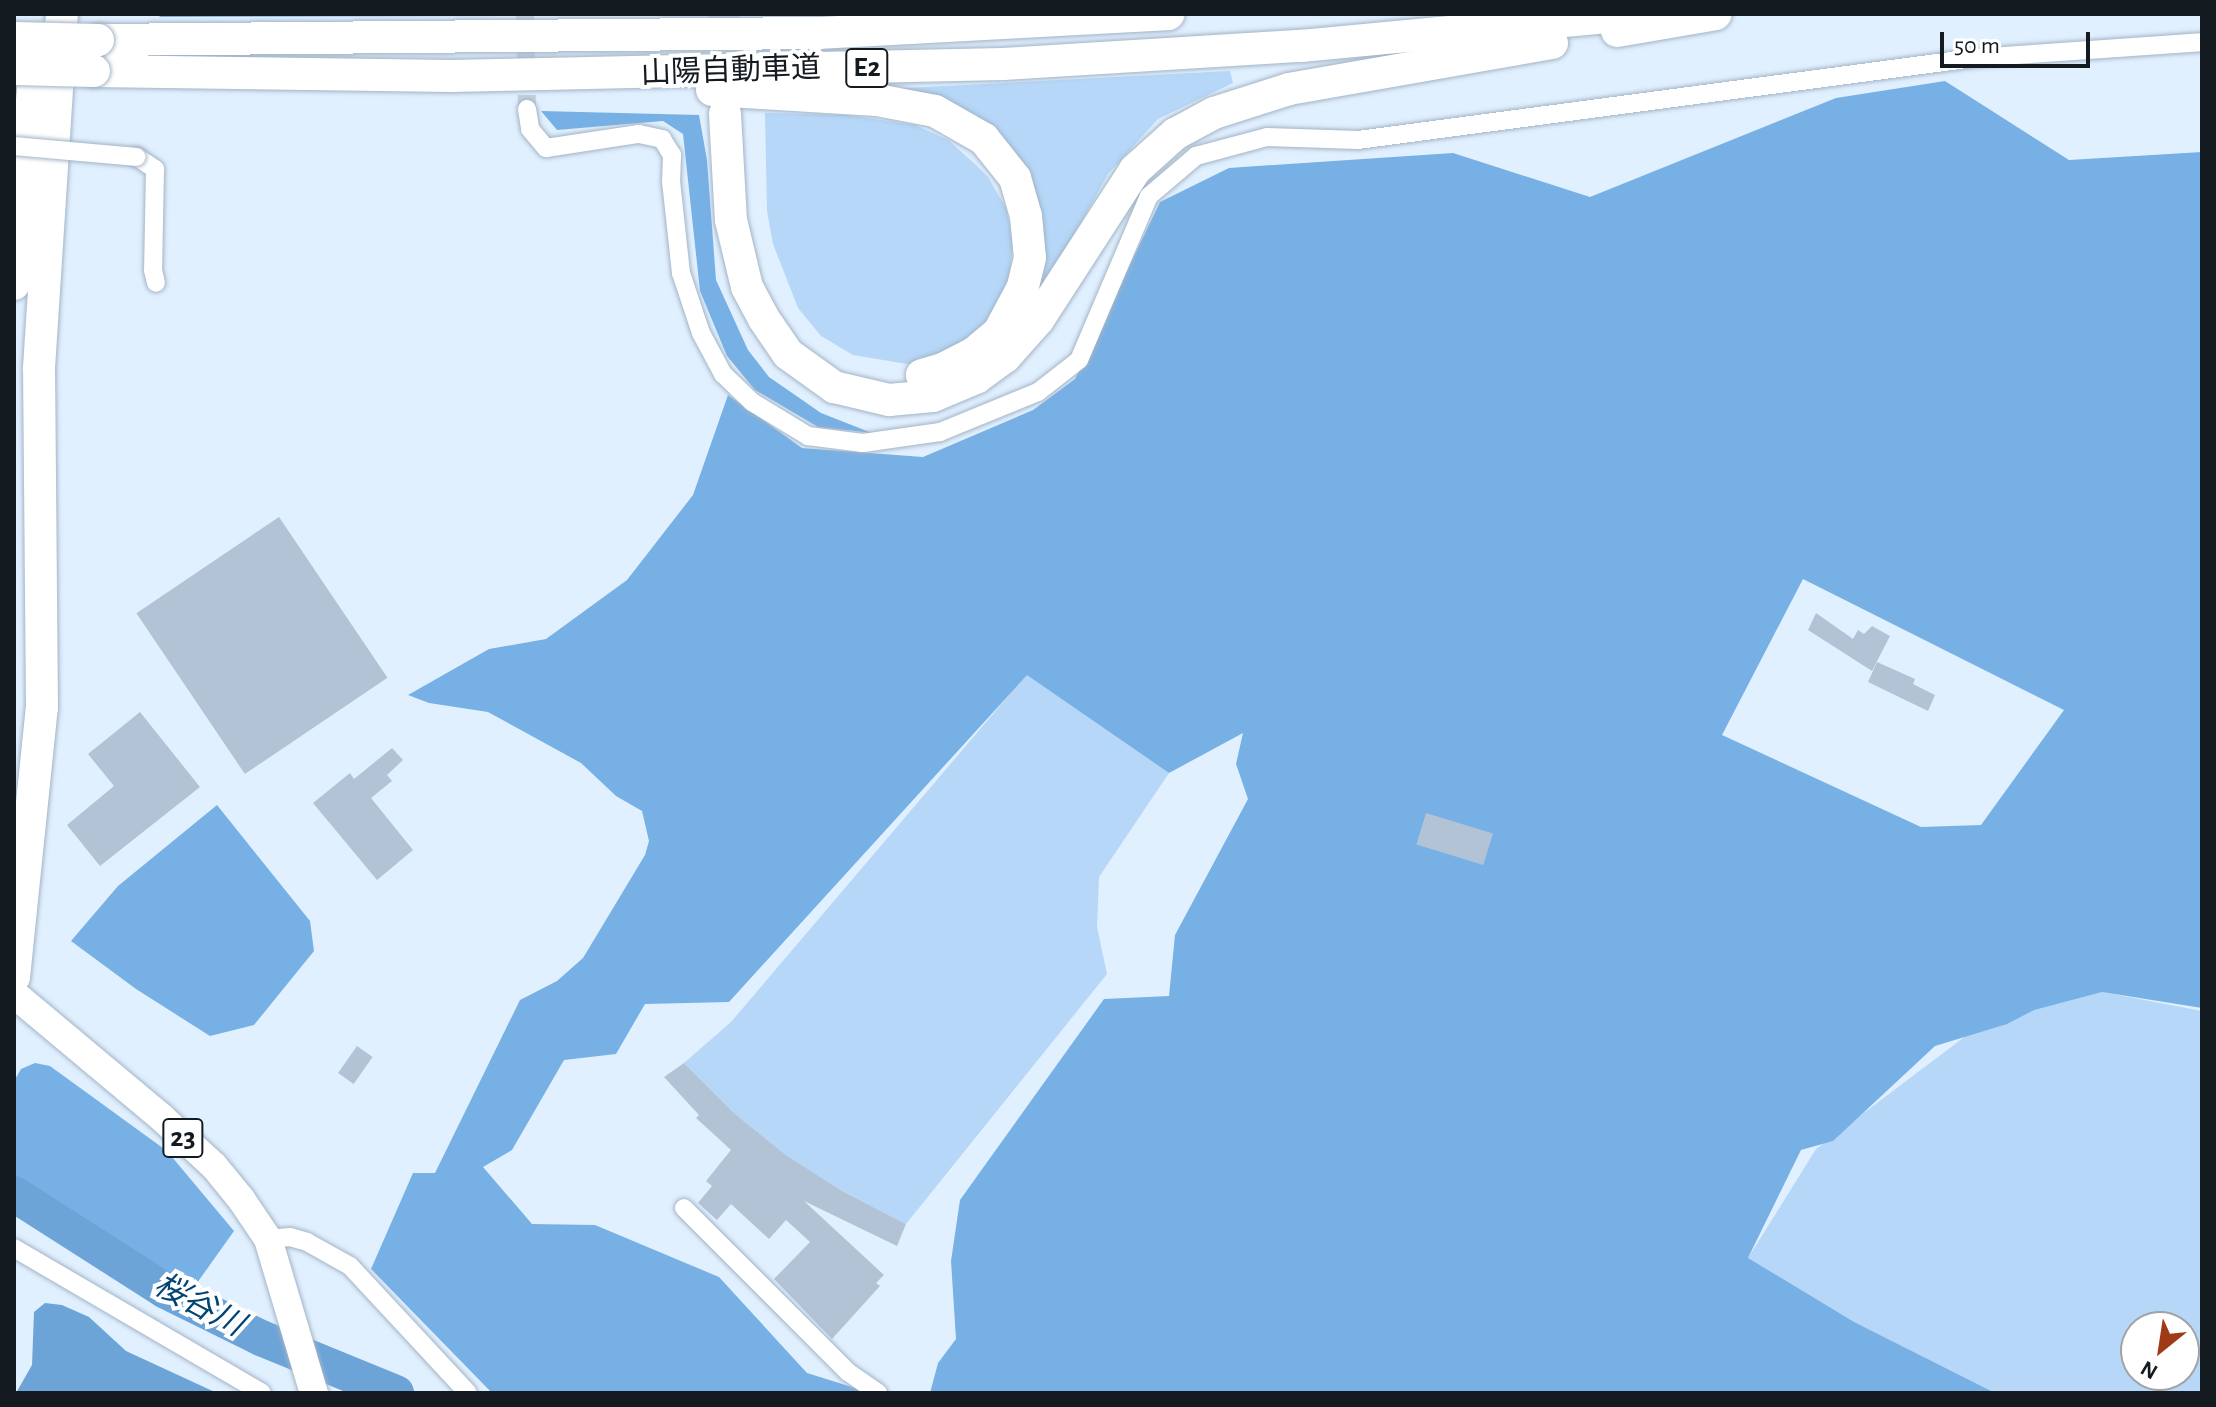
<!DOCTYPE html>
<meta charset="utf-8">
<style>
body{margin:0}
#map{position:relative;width:2216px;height:1407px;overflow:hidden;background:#e1f0ff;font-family:"Alegreya Sans","Noto Sans JP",sans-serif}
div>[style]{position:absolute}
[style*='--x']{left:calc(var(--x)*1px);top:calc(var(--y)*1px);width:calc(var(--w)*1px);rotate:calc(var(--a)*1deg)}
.green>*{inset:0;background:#b6d7f8}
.forest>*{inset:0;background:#77b0e5}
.water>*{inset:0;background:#6ca4d8}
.river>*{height:36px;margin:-18px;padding:0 18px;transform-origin:18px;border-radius:18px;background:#6ca4d8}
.building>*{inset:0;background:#b1c3d5;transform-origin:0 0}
.street-tunnel>*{height:18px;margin-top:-9px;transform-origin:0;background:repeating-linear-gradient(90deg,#c2d0de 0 18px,transparent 0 27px)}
.highway-tunnel>*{height:32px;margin-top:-16px;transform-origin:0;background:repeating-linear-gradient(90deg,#c2d0de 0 32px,transparent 0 48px)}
.roads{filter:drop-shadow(0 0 2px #a2b4c6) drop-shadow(0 0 2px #a2b4c6)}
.street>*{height:18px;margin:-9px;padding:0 9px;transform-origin:9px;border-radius:9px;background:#fff}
.primary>*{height:28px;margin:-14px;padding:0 14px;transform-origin:14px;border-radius:14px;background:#fff}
.highway>*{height:32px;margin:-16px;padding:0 16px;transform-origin:16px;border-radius:16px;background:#fff}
.bridges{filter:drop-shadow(0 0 2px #a2b4c6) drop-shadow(0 0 2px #a2b4c6)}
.street-bridge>*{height:18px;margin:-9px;padding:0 9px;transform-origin:9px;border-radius:9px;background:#fff}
.highway-bridge>*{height:32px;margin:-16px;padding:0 16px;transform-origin:16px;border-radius:16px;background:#fff}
span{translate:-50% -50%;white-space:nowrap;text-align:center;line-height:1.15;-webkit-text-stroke:8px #fff;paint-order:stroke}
.shield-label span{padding:2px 6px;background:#fff;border:2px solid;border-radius:6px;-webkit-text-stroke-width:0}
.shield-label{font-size:28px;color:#131a20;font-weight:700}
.street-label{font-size:30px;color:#131a20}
.water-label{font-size:32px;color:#004474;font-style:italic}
.frame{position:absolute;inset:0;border:16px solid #131a20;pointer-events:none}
.north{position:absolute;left:2120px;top:1311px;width:80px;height:80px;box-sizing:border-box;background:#fff;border:2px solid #a1a3a6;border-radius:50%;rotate:210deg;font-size:22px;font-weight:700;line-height:32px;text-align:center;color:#131a20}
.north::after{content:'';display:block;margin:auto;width:28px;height:36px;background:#a03a16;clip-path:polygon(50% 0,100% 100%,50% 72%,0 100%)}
.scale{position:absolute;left:1940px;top:32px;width:150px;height:36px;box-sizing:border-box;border:4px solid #131a20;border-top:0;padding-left:10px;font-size:24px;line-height:28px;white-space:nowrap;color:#131a20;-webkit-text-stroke:6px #fff;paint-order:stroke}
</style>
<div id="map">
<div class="green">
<i style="clip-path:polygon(1230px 71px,1233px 83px,1158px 119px,1108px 174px,1031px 313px,1019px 163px,888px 89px)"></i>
<i style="clip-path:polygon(765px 113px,847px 115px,915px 125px,948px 140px,975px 164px,988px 177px,1006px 208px,1013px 243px,1009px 279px,984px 325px,971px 338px,924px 361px,907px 364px,853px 355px,821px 336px,798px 308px,773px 244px,767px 211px)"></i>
<i style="clip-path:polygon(1027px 674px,1169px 773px,1099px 877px,1097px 927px,1107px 974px,906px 1224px,842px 1191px,786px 1155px,735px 1114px,684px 1063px,731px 1022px)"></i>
<i style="clip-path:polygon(evenodd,2040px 980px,2202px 1011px,2202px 1393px,1707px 1393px,1748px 1258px,1816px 1149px,2040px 980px,2136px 1327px,2184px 1327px,2184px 1375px,2136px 1375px,2136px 1327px)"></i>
</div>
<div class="forest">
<i style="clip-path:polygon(157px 14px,509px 14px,509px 16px,160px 17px)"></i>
<i style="clip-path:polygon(evenodd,1945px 81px,2069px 160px,2202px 152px,2202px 1008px,2102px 992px,2034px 1010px,2007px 1024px,1935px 1046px,1833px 1141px,1801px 1150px,1748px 1258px,1854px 1322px,1995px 1393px,930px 1393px,938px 1363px,956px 1339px,951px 1261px,960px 1200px,1104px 999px,1169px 996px,1175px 935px,1248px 799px,1236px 764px,1243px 733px,1169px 773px,1027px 675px,729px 1002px,645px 1004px,616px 1054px,564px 1060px,512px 1150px,483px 1167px,532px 1224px,595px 1225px,719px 1277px,807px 1373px,871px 1393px,492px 1393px,371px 1269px,413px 1173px,435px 1173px,520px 1000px,557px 981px,583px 958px,645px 855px,649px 841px,642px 811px,616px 796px,581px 763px,488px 712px,429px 703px,408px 695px,489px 649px,546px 639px,627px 580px,693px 495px,728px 395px,802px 448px,923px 457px,1033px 410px,1075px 379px,1160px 202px,1229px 168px,1453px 153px,1590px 197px,1836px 98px,1945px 81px,1803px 579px,2064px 710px,1981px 825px,1921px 827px,1722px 735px,1803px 579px)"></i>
<i style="clip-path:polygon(541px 111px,699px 115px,707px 160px,716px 280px,748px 350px,769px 377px,821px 413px,872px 433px,818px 427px,755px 390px,727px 356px,700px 291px,683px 134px,663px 121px,557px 130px)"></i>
<i style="clip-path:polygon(217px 805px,310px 921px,314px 951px,254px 1025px,210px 1036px,136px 989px,71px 941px,118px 886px)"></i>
<i style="clip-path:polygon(35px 1063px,50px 1066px,167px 1151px,234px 1231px,192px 1290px,111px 1246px,14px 1180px,14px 1081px,21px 1069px)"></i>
</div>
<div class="water">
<i style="clip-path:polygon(45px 1303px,62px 1305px,89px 1317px,126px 1351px,217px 1393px,16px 1393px,32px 1365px,34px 1312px)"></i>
</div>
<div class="river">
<i style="--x:14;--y:1194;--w:178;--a:32.6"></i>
<i style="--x:164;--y:1290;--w:108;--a:26.3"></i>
<i style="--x:261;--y:1338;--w:146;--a:22.2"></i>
</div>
<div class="building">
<i style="left:279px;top:517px;width:194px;height:172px;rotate:56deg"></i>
<i style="clip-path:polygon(1816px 613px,1853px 639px,1858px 630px,1864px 634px,1872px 626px,1890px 636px,1872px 671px,1808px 630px)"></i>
<i style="clip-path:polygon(1877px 662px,1915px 679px,1913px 684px,1935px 695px,1928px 711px,1868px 682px)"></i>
<i style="clip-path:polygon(140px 712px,200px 787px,100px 866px,67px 825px,114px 786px,88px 754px)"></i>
<i style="clip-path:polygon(392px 748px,403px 760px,387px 775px,392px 781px,371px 798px,413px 850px,377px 880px,313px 803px,350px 773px,354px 779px)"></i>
<i style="left:1426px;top:813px;width:70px;height:33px;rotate:17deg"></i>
<i style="left:357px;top:1046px;width:19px;height:33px;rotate:35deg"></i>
<i style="clip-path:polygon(684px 1063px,735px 1114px,786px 1155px,842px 1191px,906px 1224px,897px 1246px,804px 1201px,884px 1275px,876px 1283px,880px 1286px,832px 1339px,774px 1279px,810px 1242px,786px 1220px,769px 1239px,731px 1204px,717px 1220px,698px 1203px,712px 1186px,706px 1181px,731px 1150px,696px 1118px,699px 1115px,664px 1077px)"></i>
</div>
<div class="street-tunnel">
<i style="--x:525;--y:14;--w:95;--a:88.8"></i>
</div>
<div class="highway-tunnel">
<i style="--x:724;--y:14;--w:84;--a:89.3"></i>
</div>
<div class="roads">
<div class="street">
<i style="--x:527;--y:109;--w:20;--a:81"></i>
<i style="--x:530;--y:129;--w:25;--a:50"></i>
<i style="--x:546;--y:148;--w:94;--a:-8.6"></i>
<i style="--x:639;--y:134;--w:24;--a:12"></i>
<i style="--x:662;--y:139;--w:19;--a:58"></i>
<i style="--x:672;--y:155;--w:26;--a:92"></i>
<i style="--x:671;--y:181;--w:93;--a:83.8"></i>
<i style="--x:681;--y:273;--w:63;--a:71.6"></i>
<i style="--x:701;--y:333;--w:47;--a:61.8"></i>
<i style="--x:723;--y:374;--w:40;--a:44"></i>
<i style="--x:752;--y:402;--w:66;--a:31.3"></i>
<i style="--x:808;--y:436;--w:55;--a:7.3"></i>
<i style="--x:863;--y:443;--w:78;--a:-8.1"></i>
<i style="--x:940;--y:432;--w:106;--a:-22.2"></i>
<i style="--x:1038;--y:392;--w:52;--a:-38"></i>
<i style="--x:1079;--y:360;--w:178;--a:-66.9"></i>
<i style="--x:1149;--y:196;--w:62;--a:-40.4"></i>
<i style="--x:1196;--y:156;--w:73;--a:-15"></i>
<i style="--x:1267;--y:137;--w:91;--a:1.9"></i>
<i style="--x:1358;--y:140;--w:621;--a:-7.58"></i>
<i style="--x:1974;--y:58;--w:229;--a:-4"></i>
<i style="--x:137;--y:157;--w:22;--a:34"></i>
<i style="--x:155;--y:169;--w:101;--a:91.1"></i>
<i style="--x:153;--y:270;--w:13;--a:77"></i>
<i style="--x:684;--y:1208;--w:232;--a:45"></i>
<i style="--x:848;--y:1372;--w:37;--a:35"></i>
<i style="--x:268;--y:1239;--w:22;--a:-5"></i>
<i style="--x:290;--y:1237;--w:18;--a:16"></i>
<i style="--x:307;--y:1242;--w:49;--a:29.2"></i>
<i style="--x:350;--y:1266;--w:173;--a:47.1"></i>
<i style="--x:14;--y:1248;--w:287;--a:30.3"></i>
</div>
<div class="primary">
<i style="--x:14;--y:994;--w:192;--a:39.9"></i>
<i style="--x:161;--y:1117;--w:72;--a:42.8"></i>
<i style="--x:214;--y:1166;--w:43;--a:50.7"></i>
<i style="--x:241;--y:1199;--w:48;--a:56"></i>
<i style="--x:268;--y:1239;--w:161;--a:73.4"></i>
</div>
<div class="highway">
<i style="--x:1617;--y:31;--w:100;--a:-9.7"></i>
<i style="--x:98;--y:40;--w:721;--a:-0.56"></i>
<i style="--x:819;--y:33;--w:350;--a:-3.1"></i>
<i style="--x:94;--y:71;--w:357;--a:0.8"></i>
<i style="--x:451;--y:76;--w:552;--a:-1.25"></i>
<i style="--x:1003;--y:64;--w:299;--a:-3.5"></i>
<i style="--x:1301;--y:46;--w:339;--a:-5.4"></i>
<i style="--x:712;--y:90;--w:165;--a:3.5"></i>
<i style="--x:877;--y:100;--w:59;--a:10.7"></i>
<i style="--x:935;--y:111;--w:56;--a:29.7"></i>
<i style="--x:984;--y:139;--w:50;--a:51.5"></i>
<i style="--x:1015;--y:178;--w:40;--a:74"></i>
<i style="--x:1026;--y:216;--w:42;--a:84.6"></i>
<i style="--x:1030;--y:258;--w:30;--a:104"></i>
<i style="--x:1023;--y:287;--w:51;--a:118.1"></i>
<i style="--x:999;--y:332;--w:33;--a:140"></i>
<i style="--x:974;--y:353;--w:35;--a:153"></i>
<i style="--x:943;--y:369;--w:22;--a:164"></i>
<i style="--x:725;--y:114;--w:106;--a:86.8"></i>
<i style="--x:731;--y:220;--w:69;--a:76.6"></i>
<i style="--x:747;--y:287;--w:36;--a:62"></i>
<i style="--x:764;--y:319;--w:42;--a:55.6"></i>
<i style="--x:788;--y:354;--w:57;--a:35.7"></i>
<i style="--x:834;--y:387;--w:57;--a:13.3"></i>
<i style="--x:889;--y:400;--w:44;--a:-5.2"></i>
<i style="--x:933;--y:396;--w:47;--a:-22.7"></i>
<i style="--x:976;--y:378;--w:36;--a:-36"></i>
<i style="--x:1005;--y:357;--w:50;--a:-48.3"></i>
<i style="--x:1038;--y:320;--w:179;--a:-57.1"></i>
<i style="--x:1135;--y:170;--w:54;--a:-42"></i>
<i style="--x:1175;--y:134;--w:44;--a:-28.3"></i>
<i style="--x:1214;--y:113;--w:79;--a:-17.7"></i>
<i style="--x:1289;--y:89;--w:267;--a:-9.9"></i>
<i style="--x:14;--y:284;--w:244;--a:-84.4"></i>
<i style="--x:14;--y:977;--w:270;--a:-84.1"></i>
<i style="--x:42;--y:708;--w:340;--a:-90.5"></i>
<i style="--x:39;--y:368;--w:355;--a:-86.3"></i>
</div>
</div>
<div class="bridges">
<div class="street-bridge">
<i style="--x:14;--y:146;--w:123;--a:5.1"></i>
</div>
<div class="highway-bridge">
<i style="--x:14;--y:38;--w:84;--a:1.4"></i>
<i style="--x:14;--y:69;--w:80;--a:1.4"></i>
</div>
</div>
<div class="shield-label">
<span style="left:867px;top:68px">E2</span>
<span style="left:183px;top:1138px">23</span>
</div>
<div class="street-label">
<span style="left:731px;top:71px;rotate:-2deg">山陽自動車道</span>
</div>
<div class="water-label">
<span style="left:199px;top:1305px;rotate:28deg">桜谷川</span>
</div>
<div class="frame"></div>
<div class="north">N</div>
<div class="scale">50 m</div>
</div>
